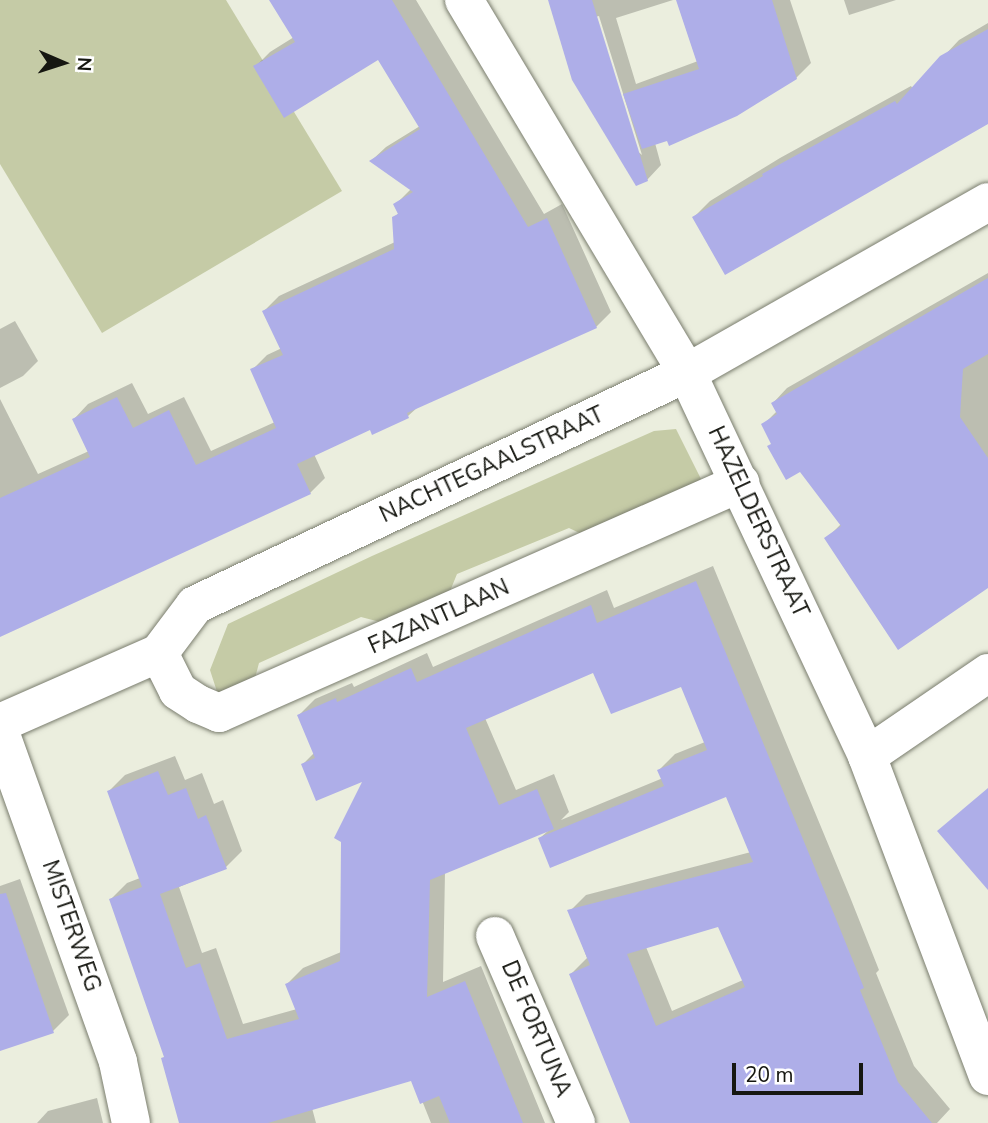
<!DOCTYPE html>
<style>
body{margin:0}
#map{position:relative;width:988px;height:1123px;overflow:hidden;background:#ebeede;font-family:"Nunito Sans",sans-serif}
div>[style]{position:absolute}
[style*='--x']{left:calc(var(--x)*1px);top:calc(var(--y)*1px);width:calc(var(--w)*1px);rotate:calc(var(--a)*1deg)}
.green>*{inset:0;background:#c5cba6}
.shadow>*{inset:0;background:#0003}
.building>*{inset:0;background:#aeaee8}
.roads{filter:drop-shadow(0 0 2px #7a7d6e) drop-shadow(0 0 2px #7a7d6e)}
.minor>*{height:38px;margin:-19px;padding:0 19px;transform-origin:19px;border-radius:19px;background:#fff}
span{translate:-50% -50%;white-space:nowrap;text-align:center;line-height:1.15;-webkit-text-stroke:6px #fff;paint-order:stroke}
.street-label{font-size:23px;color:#161711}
.north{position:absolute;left:28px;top:28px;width:70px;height:70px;-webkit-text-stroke:5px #fff;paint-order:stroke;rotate:93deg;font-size:19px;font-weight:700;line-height:28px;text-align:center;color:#161711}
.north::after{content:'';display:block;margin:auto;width:24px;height:32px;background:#161711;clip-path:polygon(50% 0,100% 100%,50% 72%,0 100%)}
.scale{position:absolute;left:732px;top:1063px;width:131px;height:32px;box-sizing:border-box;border:4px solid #161711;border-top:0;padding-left:9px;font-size:21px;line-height:24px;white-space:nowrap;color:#161711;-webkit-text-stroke:5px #fff;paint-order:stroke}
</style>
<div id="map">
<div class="green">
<i style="clip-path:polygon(0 0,226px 0,342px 191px,102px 333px,0 164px)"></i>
<i style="clip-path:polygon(676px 429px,706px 489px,592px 539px,569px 528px,457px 574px,446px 601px,388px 624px,361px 617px,259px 663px,254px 682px,219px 698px,210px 670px,228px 624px,372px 556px,654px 431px)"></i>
</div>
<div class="shadow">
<i style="clip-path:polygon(271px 0,416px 0,544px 214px,562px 204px,611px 312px,596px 327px,419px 406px,408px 416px,371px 427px,314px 454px,325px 478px,310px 493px,0 635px,0 399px,38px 474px,89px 451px,74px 419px,88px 404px,132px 383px,148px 414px,184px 397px,211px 451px,275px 422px,252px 370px,267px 355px,282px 348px,264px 311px,279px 296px,395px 242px,393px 218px,400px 212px,395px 205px,411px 189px,371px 161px,386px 147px,420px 126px,379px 58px,255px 67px,270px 52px,294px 37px)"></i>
<i style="clip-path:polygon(evenodd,549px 0,673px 0,616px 18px,636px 84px,698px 61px,678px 0,790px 0,811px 63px,796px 78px,655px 143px,661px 165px,647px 180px,549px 0,599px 16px,642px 155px,636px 150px,595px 17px,599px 16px)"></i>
<i style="clip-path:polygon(844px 0,896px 0,849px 15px)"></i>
<i style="clip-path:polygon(988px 23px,988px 121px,694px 217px,710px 201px,780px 158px,911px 86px,913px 89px,959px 40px)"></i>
<i style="clip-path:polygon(988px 273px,988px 586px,826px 539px,841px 524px,801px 470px,773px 443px,763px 425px,777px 411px,773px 403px,787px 388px)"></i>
<i style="clip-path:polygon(15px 321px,38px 361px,23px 376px,0 388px,0 329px)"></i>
<i style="clip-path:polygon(evenodd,713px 566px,850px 897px,879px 970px,876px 973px,914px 1066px,950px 1109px,937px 1123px,632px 1123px,571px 974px,587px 958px,570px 911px,586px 895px,751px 852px,727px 795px,540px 838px,549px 830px,445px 872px,443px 982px,481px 966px,545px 1123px,431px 1123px,405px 1058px,312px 1108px,316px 1123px,216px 1123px,165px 1056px,111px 899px,127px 883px,140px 878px,109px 791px,125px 775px,175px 756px,185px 780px,202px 773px,214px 804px,223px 800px,242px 851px,226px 867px,179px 887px,202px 953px,216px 948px,243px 1024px,297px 1009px,287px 984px,303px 968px,341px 952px,365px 779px,303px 764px,315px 752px,299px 715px,315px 699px,352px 683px,354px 687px,427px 653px,433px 667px,607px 590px,614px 608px,713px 566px,594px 670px,681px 684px,705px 742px,675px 754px,659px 770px,663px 778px,561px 820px,569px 812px,554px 774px,516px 790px,485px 718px,594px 670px,713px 566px,719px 925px,743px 980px,672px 1011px,646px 947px,719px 925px)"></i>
<i style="clip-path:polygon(20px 879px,69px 1015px,53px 1031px,0 1050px,0 886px)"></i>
<i style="clip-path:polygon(97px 1098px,103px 1123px,37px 1123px,48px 1111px)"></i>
</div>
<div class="building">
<i style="clip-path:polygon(269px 0,392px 0,528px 227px,547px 218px,597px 328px,407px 413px,409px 418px,372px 435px,370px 430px,297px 464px,311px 494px,0 637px,0 498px,90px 457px,72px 419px,117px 397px,133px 428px,169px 410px,196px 465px,276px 428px,250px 369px,283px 355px,262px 311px,394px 249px,392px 217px,398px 214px,393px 204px,413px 192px,369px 161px,420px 129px,378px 60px,284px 118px,253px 66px,295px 42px)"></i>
<i style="clip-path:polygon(548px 0,592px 0,648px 181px,636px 186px,572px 80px)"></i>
<i style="clip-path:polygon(676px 0,772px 0,797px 79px,737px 116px,669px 146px,667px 141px,642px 149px,623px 94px,699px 69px)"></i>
<i style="clip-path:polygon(988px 29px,988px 124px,725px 275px,692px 217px,763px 176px,762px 174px,895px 101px,897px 104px,940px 56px)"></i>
<i style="clip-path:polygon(988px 278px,988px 354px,963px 369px,960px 417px,988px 458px,988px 588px,898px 650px,824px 538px,841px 526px,800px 472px,786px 480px,767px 446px,771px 444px,761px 424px,777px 414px,771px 403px)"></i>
<i style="clip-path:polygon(evenodd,696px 581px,834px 914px,864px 988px,860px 990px,898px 1082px,932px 1123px,630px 1123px,569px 974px,590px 965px,567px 910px,753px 862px,726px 797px,550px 868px,538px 838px,664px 786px,657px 770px,707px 750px,681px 687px,611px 714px,593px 673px,466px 728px,499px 805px,537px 789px,554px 829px,430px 880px,427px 997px,465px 981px,523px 1123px,450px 1123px,439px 1096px,420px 1104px,411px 1081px,268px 1123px,179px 1123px,161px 1058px,164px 1057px,109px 899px,142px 887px,107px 791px,158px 771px,168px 795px,186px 788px,198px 819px,206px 815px,227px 869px,160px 894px,186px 968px,200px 963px,227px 1039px,299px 1019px,285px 984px,340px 961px,341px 842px,334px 838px,362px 782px,316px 801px,301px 764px,315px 758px,297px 715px,336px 698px,337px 702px,411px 668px,417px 682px,591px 605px,597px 623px,696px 581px,718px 927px,745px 987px,656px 1026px,627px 954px,718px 927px)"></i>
<i style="clip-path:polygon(988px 788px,988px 890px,937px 831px)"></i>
<i style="clip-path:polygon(6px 893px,54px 1033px,0 1051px,0 894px)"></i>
</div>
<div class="roads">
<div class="minor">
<i style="--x:464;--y:0;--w:435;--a:59.1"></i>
<i style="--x:687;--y:373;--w:423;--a:64.8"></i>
<i style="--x:867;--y:756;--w:342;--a:69.3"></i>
<i style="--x:159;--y:653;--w:42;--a:63.4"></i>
<i style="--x:178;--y:691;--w:24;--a:33"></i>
<i style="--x:198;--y:704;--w:23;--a:23"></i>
<i style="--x:219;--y:713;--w:570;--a:-23.82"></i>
<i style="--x:0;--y:723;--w:174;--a:-23.8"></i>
<i style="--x:159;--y:653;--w:60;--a:-53.1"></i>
<i style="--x:195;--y:605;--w:544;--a:-25.25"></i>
<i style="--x:687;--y:373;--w:346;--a:-29.6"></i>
<i style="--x:0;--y:732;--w:350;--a:70.3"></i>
<i style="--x:118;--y:1062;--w:62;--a:78"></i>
<i style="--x:867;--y:756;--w:147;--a:-34.4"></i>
<i style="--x:495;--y:936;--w:204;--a:66.6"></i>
</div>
</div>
<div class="street-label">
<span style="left:492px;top:465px;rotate:-25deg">NACHTEGAALSTRAAT</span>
<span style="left:758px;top:522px;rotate:65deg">HAZELDERSTRAAT</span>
<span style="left:439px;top:617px;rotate:-24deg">FAZANTLAAN</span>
<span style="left:71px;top:926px;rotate:71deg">MISTERWEG</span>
<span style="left:536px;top:1029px;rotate:67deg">DE FORTUNA</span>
</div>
<div class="north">N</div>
<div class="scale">20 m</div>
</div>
